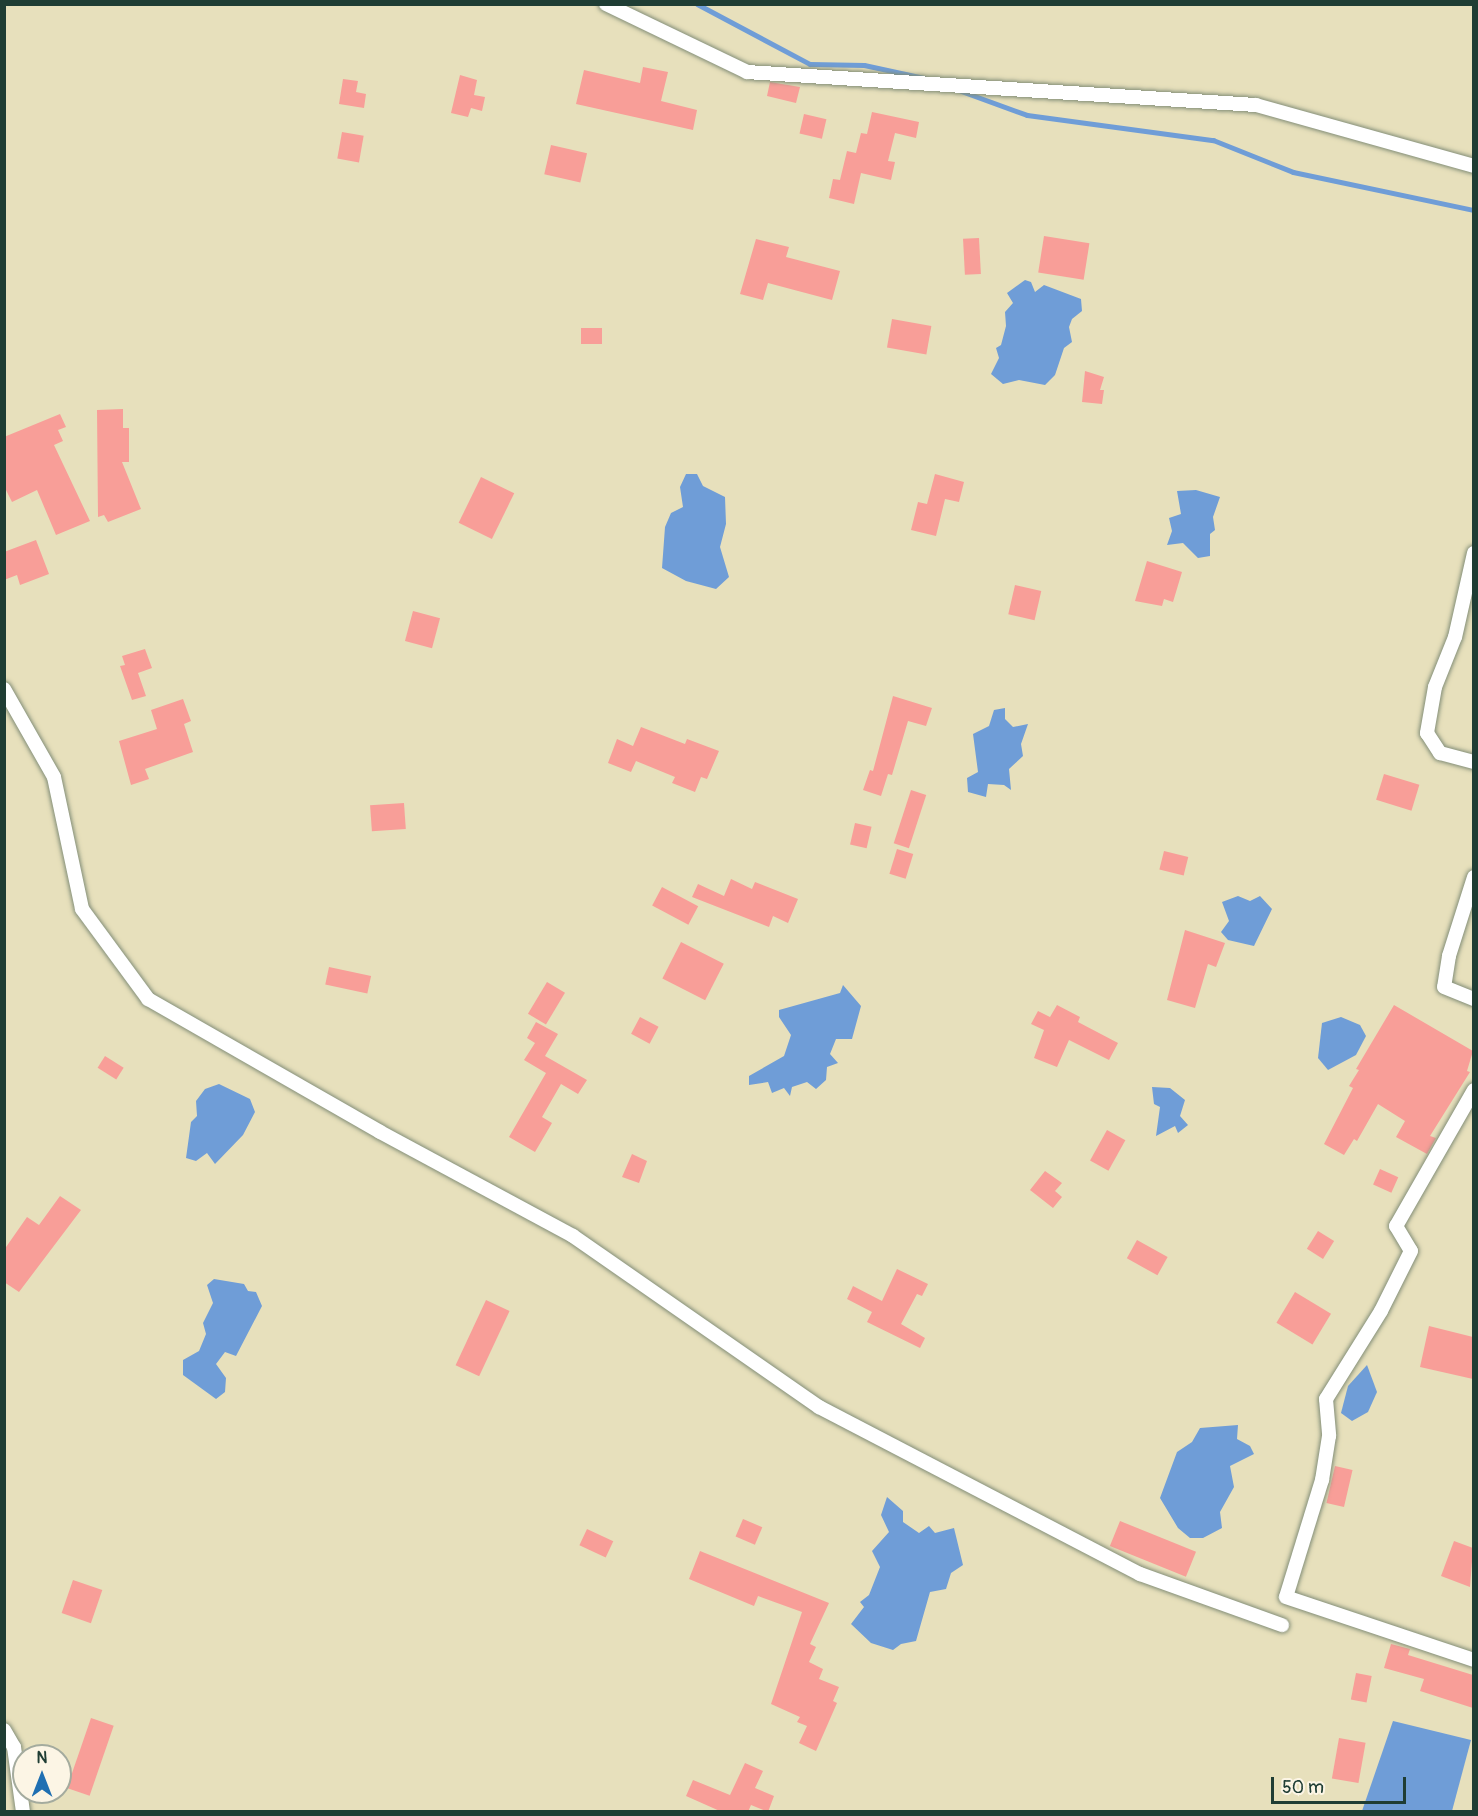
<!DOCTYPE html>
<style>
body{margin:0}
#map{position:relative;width:1478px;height:1816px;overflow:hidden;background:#e7e0bc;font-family:Pangolin,sans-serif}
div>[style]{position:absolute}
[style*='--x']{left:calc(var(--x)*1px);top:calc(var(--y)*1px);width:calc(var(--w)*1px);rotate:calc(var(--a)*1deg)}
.water>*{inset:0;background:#6f9dd7}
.stream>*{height:5px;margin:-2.5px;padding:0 2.5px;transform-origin:2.5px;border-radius:2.5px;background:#6f9dd7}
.building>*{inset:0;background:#f89e98;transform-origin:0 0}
.roads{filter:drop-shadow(0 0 2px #838e78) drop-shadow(0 0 2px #838e78)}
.minor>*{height:14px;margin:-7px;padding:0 7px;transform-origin:7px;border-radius:7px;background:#fff}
span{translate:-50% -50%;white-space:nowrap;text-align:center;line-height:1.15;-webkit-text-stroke:4.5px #fcf5e5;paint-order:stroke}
.frame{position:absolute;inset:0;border:6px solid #1f3d34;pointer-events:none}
.north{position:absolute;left:12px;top:1744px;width:60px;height:60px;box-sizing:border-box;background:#fcf5e5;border:2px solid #a4ab9e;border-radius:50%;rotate:0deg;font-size:16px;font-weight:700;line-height:24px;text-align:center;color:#1f3d34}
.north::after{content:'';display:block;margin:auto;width:21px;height:27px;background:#1f6fb2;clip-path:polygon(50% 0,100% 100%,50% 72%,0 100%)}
.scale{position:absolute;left:1271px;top:1777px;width:135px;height:27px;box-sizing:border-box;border:3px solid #1f3d34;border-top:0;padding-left:8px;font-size:18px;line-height:21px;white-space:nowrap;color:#1f3d34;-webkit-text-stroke:4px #fcf5e5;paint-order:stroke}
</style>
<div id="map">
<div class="water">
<i style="clip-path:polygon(1025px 280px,1031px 282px,1035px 292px,1044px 285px,1081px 299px,1082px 311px,1072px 319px,1069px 327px,1072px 342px,1064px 348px,1055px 375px,1045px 385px,1019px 380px,1003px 384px,991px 374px,999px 358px,996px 348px,1001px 345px,1006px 326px,1005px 312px,1013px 303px,1007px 293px)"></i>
<i style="clip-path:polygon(686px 474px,697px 474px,703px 486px,725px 497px,726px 524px,720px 547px,729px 577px,716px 589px,686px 581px,662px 568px,665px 527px,671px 513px,683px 507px,680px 487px)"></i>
<i style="clip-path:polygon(1196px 490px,1220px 497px,1213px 517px,1215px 530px,1210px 534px,1210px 556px,1198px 558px,1183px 543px,1167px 545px,1172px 531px,1169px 518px,1181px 514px,1177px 491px)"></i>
<i style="clip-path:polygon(1005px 708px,1005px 719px,1013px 727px,1028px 724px,1021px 744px,1023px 756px,1009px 769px,1011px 790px,1004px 785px,988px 784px,986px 797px,968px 792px,967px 778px,978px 772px,973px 734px,989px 726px,994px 710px)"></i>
<i style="clip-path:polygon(1238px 896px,1250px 901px,1260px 896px,1272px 909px,1254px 946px,1228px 940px,1221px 932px,1229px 921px,1222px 902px)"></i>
<i style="clip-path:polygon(843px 985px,861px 1006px,852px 1039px,836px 1039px,830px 1054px,838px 1063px,827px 1067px,826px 1080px,816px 1089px,807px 1082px,792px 1087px,790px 1096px,784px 1088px,772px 1093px,768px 1082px,749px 1085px,749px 1076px,784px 1056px,791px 1035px,779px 1017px,779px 1010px,840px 993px)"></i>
<i style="clip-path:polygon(1341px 1017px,1360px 1025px,1366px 1036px,1356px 1055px,1328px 1070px,1318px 1058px,1322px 1023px)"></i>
<i style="clip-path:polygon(219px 1084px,250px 1099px,255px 1112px,243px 1135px,215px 1164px,207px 1153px,196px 1161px,186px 1158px,191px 1122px,197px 1116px,196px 1101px,205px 1089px)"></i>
<i style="clip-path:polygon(1152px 1087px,1170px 1088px,1185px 1100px,1180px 1116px,1188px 1125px,1178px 1133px,1175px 1126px,1156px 1136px,1160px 1107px,1154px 1104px)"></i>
<i style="clip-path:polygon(214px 1279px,244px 1284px,248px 1291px,256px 1292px,262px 1306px,236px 1356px,225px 1352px,216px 1364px,226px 1378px,225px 1392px,216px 1399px,183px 1375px,183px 1360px,199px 1351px,206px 1334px,203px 1323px,213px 1303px,207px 1285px)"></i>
<i style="clip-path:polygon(1367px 1365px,1377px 1392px,1368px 1412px,1352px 1421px,1341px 1413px,1348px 1386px)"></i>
<i style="clip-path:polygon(1238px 1425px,1237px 1439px,1250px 1446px,1254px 1454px,1230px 1466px,1234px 1487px,1220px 1512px,1222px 1528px,1203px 1538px,1190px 1538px,1178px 1528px,1160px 1498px,1177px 1452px,1192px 1442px,1200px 1428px)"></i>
<i style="clip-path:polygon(887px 1497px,903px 1511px,903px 1522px,919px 1533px,929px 1526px,935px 1533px,954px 1528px,963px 1565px,951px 1573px,946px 1589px,930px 1592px,916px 1641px,901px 1644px,893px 1650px,871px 1643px,851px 1624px,864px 1607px,860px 1602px,869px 1595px,880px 1567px,872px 1551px,889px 1532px,881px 1515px)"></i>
<i style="clip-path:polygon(1393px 1721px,1471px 1740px,1452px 1811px,1362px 1811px)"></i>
</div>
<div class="stream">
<i style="--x:697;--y:4;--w:128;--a:28"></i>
<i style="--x:810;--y:64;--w:54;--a:1.1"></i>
<i style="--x:864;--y:65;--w:61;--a:12.2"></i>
<i style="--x:961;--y:91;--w:70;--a:20"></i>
<i style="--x:1027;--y:115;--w:188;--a:7.7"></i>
<i style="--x:1213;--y:140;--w:86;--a:21.8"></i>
<i style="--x:1293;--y:172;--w:185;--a:11.9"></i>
</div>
<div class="building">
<i style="clip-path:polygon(643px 67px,668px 72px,661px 101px,697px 110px,693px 130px,576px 104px,584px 70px,640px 83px)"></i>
<i style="clip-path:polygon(460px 75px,477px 80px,474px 95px,485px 97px,482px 111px,471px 108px,468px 117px,451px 113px)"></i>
<i style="clip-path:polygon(343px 79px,358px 81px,356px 92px,366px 94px,364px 108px,339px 104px)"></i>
<i style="clip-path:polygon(770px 82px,800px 87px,796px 103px,767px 96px)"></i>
<i style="clip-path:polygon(872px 112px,919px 122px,916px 138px,895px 133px,888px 161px,895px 162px,891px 180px,861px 173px,854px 204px,829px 198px,833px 179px,840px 180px,847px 151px,856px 153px,861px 133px,867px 134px)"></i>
<i style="left:804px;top:114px;width:23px;height:20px;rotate:13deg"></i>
<i style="left:342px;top:132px;width:22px;height:27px;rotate:10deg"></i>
<i style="left:551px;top:145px;width:37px;height:30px;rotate:13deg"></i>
<i style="left:1044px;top:236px;width:46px;height:37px;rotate:9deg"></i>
<i style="left:979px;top:238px;width:36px;height:16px;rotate:87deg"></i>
<i style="clip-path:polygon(756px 239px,789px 247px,786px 257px,840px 271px,832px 300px,768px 283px,763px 300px,740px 294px)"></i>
<i style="left:892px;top:319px;width:40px;height:29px;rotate:10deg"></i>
<i style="left:581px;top:328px;width:21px;height:16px"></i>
<i style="clip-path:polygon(1085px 371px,1104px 377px,1100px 390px,1104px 390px,1102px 404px,1082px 402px)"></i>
<i style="clip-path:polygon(123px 409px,123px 428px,129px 428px,129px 462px,122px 462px,141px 509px,108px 522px,104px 515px,98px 517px,97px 410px)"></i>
<i style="clip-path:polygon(60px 414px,66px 427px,58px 430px,63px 441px,54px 445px,90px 521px,56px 535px,37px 490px,12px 502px,4px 486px,4px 437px)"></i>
<i style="clip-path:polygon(935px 474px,964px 482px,959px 502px,945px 499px,936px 536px,911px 530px,918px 502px,927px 504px)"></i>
<i style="left:481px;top:477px;width:37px;height:51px;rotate:26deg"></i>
<i style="clip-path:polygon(36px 540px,49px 574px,20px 585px,17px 575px,4px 580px,4px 552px)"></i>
<i style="clip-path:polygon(1147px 561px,1182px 572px,1173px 602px,1164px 599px,1162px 606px,1135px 601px)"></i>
<i style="left:1015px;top:585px;width:27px;height:30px;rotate:13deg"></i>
<i style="left:413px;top:611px;width:28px;height:31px;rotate:15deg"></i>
<i style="clip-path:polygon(145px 649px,152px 668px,138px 673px,146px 696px,132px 700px,120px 666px,125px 665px,122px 656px)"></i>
<i style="clip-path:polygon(893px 696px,932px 708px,926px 726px,908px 721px,892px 775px,888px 774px,881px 796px,863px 790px,870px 770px,873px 771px)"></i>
<i style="clip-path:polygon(183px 699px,191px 721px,184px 724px,193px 752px,145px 769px,149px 779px,131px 785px,119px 741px,157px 729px,151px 710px)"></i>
<i style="clip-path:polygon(641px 727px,685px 744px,687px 739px,719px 751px,707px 779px,701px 777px,695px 792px,672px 783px,675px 777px,636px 761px,631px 772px,608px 763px,617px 739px,633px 746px)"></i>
<i style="left:1384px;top:774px;width:37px;height:27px;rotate:17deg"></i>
<i style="left:911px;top:790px;width:16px;height:56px;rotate:18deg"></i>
<i style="left:404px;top:803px;width:26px;height:34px;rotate:86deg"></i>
<i style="left:855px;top:823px;width:17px;height:22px;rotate:13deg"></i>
<i style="left:897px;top:849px;width:17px;height:26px;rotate:17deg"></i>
<i style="left:1164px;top:851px;width:25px;height:19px;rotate:14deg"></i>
<i style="clip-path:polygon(731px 879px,752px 889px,755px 882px,798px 899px,788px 923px,773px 916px,769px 927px,692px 897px,698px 884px,724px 896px)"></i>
<i style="left:662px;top:887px;width:41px;height:21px;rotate:28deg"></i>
<i style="clip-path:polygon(1185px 930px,1225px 943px,1216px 967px,1208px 964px,1195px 1008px,1167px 1000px)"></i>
<i style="left:681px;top:942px;width:48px;height:41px;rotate:27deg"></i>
<i style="left:329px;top:967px;width:43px;height:18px;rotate:12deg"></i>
<i style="left:547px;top:982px;width:21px;height:37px;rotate:31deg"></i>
<i style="clip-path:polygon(1057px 1005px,1080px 1017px,1078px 1022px,1118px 1043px,1109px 1060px,1069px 1040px,1057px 1067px,1034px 1058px,1044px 1030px,1031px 1024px,1038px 1011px,1050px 1017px)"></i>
<i style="clip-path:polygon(1394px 1005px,1473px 1051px,1467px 1071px,1470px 1072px,1430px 1136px,1436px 1138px,1427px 1154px,1396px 1137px,1405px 1121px,1378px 1104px,1357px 1141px,1354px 1139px,1344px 1155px,1324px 1144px,1353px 1088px,1349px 1086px,1359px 1070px,1356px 1069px)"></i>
<i style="left:640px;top:1017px;width:21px;height:19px;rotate:28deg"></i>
<i style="clip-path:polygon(536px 1022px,558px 1034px,545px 1056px,587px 1080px,578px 1094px,561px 1084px,542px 1117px,552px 1123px,535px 1152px,509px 1137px,546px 1073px,524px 1060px,535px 1043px,527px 1038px)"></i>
<i style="left:105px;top:1056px;width:22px;height:14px;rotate:32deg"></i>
<i style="left:1107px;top:1130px;width:21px;height:35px;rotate:29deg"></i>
<i style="clip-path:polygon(632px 1154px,647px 1161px,639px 1183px,622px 1177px)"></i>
<i style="left:1380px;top:1169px;width:20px;height:17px;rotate:24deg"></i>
<i style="clip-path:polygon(1045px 1171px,1062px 1183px,1055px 1191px,1062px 1197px,1053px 1208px,1030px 1190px)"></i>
<i style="clip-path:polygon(60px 1196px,81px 1210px,19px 1292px,4px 1282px,4px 1250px,27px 1217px,39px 1225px)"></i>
<i style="left:1318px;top:1231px;width:19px;height:21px;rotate:32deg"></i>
<i style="left:1137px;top:1240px;width:35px;height:21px;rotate:29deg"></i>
<i style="clip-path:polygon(897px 1269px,928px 1284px,922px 1296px,917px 1294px,901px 1324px,925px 1338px,920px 1348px,867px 1322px,872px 1312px,847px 1299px,853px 1286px,882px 1301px)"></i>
<i style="left:1295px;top:1292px;width:42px;height:36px;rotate:31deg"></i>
<i style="left:486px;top:1300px;width:26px;height:72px;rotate:25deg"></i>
<i style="clip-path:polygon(1429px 1326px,1473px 1337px,1473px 1379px,1420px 1367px)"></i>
<i style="left:1335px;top:1466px;width:18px;height:38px;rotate:13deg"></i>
<i style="left:743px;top:1519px;width:21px;height:19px;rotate:23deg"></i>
<i style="left:1120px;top:1521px;width:82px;height:27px;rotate:22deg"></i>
<i style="left:587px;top:1529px;width:29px;height:18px;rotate:25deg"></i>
<i style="clip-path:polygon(1454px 1541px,1473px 1548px,1470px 1587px,1441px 1576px)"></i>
<i style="clip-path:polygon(700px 1551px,829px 1603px,810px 1644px,816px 1647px,809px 1662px,823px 1669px,819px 1679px,839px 1687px,833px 1701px,837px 1703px,816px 1751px,799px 1743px,807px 1726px,797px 1722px,800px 1717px,771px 1704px,802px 1612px,758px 1596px,754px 1606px,689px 1579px)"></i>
<i style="left:73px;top:1580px;width:31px;height:35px;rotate:19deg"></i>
<i style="clip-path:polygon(1391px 1644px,1410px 1649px,1408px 1655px,1473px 1675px,1473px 1708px,1420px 1691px,1424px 1679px,1384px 1668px)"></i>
<i style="left:1356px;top:1673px;width:16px;height:27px;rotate:11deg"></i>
<i style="left:91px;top:1718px;width:24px;height:74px;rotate:19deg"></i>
<i style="left:1339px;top:1738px;width:27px;height:41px;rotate:10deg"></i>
<i style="clip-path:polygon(745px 1763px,763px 1771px,755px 1788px,774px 1796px,768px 1812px,751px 1805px,748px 1812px,722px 1812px,686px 1796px,693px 1780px,730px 1795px)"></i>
</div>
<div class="roads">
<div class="minor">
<i style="--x:606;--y:4;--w:157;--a:25.7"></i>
<i style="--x:747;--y:72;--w:510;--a:3.71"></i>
<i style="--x:1256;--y:105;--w:226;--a:15.6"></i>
<i style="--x:1474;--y:553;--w:86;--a:102.7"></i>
<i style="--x:1455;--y:637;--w:54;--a:111.8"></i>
<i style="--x:1435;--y:687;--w:47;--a:99.9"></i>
<i style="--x:1427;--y:733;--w:24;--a:57"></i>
<i style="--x:1440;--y:753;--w:35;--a:15"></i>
<i style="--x:4;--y:689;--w:101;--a:60.4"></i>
<i style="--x:54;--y:777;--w:135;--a:78"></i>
<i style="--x:82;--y:909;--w:112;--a:53.7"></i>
<i style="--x:148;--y:999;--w:267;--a:29.8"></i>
<i style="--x:380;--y:1132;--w:219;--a:28.3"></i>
<i style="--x:573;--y:1236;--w:300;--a:34.8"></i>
<i style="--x:819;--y:1407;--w:362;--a:27.5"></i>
<i style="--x:1140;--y:1574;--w:151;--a:19.8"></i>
<i style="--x:1474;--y:877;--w:83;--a:107.6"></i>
<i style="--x:1449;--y:956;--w:31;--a:99"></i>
<i style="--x:1444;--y:987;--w:32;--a:22"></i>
<i style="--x:1474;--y:1090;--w:157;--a:119.8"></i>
<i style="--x:1396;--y:1226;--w:29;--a:59"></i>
<i style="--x:1411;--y:1251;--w:67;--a:116.6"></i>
<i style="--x:1381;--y:1311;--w:104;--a:122"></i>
<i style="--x:1326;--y:1399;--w:37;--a:85"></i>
<i style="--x:1329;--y:1436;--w:45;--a:99"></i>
<i style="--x:1322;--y:1480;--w:122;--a:107.1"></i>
<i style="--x:1286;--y:1597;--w:198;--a:18.5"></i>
<i style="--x:4;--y:1730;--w:20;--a:60"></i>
<i style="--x:14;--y:1747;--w:66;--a:82.1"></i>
</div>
</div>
<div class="frame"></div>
<div class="north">N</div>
<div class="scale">50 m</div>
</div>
